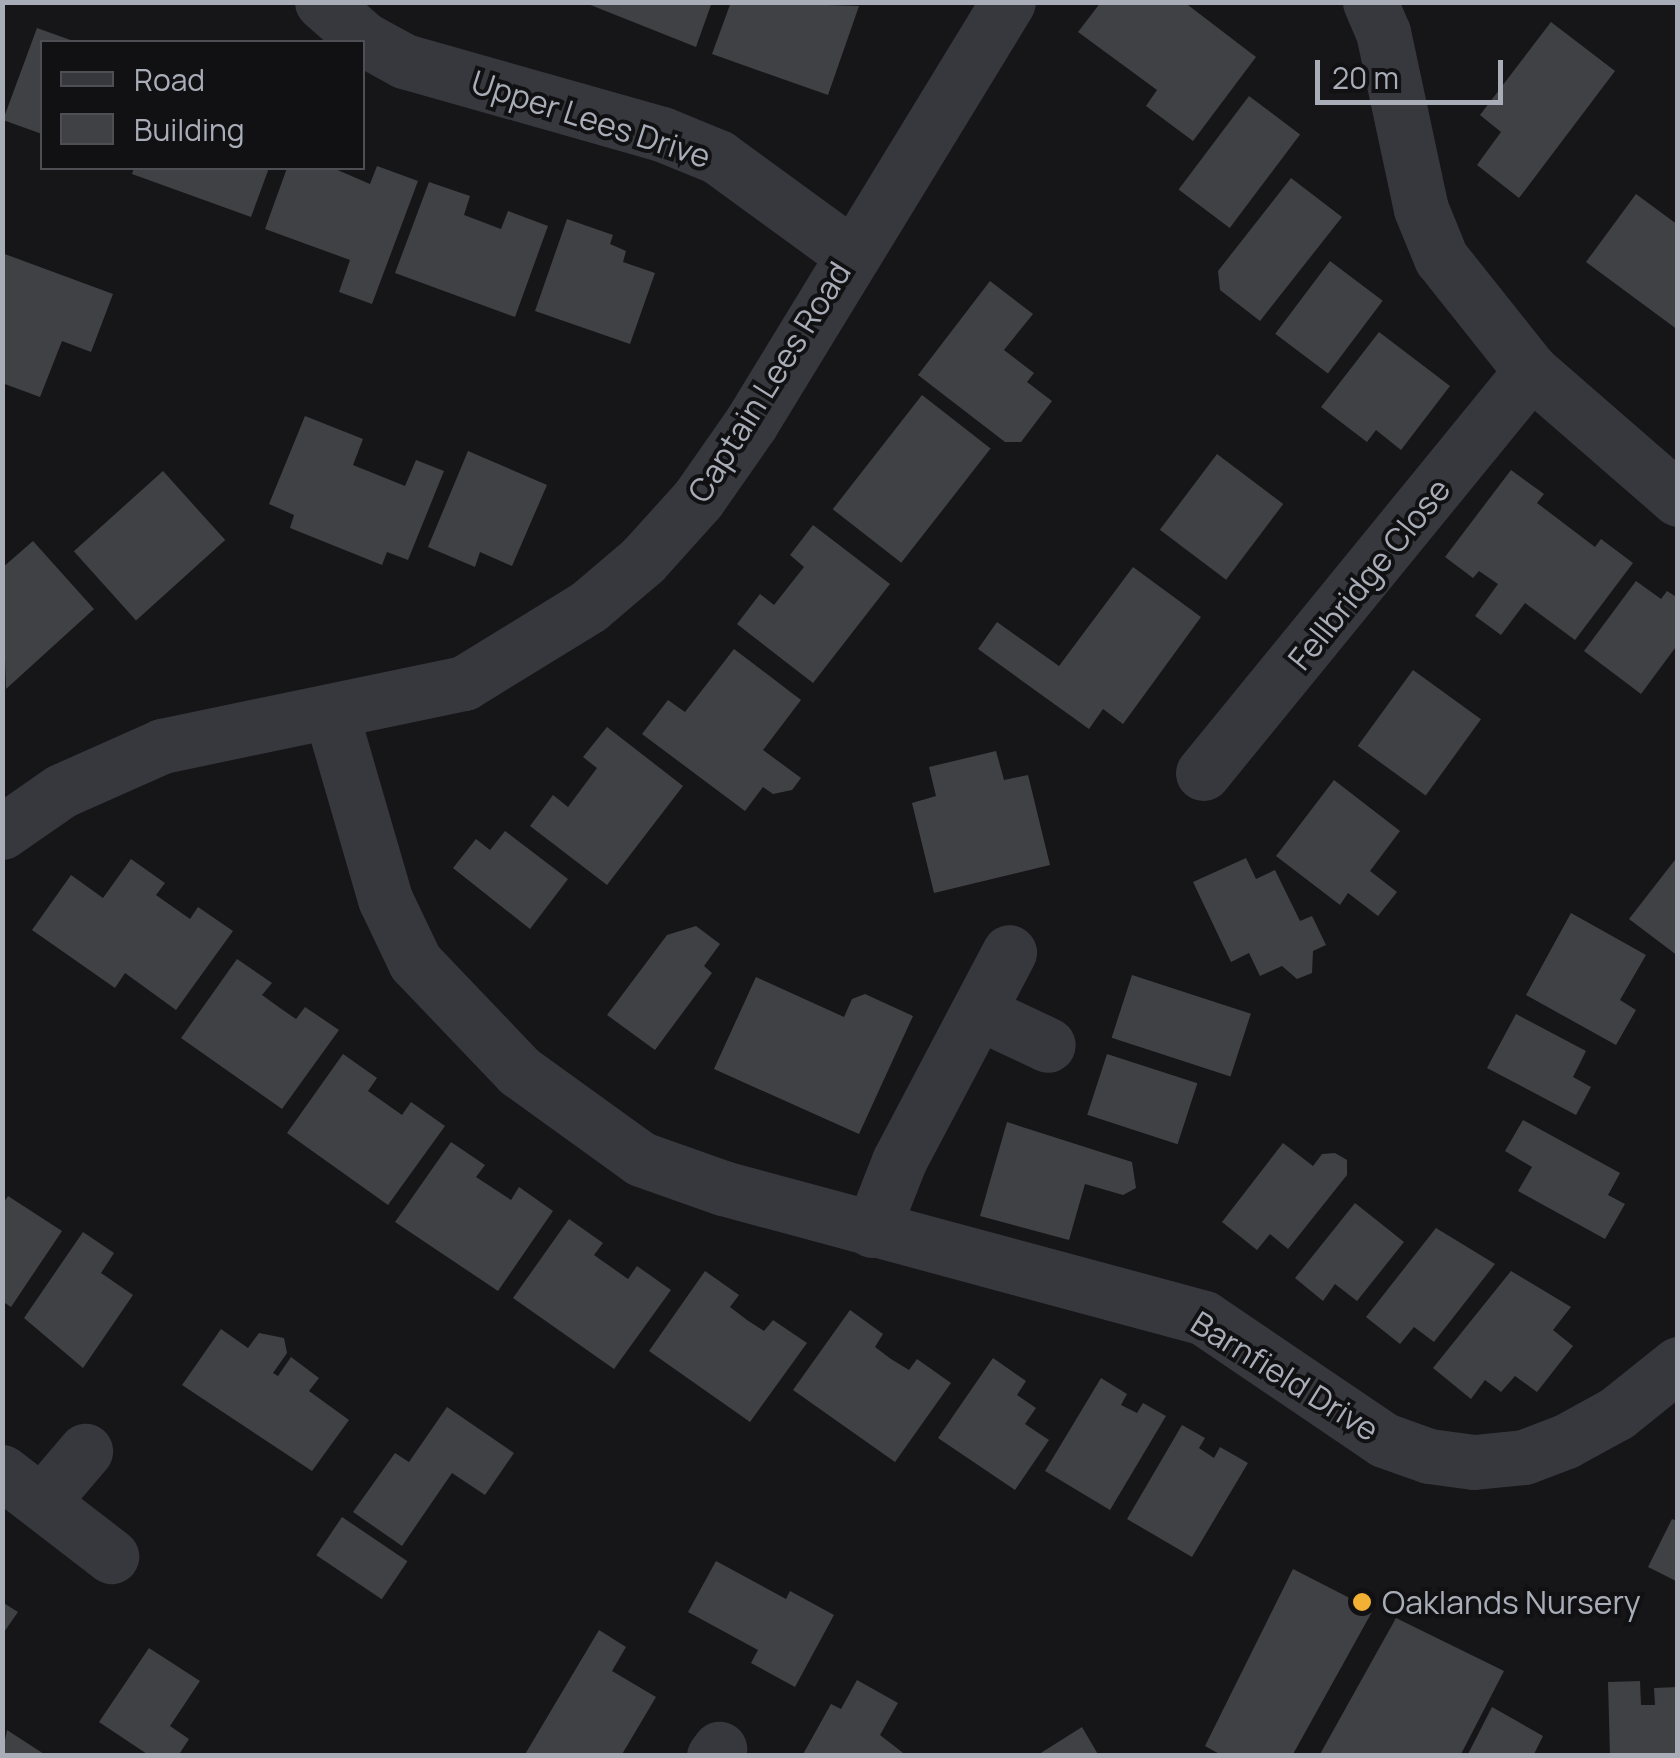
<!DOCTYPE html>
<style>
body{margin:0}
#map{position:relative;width:1680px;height:1758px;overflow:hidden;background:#161618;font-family:Manrope,sans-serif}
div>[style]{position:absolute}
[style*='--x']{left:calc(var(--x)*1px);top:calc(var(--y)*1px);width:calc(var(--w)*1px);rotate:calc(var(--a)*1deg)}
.building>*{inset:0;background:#404145;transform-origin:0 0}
.minor>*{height:55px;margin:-27.5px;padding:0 27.5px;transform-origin:27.5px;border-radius:27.5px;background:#37383d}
.dots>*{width:28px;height:28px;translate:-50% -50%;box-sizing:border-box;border:5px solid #111113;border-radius:50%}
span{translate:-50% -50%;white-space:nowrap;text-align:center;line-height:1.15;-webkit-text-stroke:8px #111113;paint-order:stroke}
.street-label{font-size:32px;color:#a8adb8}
.poi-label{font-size:32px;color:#a8adb8}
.left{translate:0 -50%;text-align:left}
.frame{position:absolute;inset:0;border:5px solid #a8adb8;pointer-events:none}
.legend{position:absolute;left:40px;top:40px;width:325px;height:130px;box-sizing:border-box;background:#111113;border:2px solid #4d4f55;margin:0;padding:12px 18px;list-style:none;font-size:30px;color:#a8adb8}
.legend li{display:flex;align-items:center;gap:20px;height:50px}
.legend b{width:50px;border:2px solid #4d4f55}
.scale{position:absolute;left:1315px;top:60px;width:188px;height:45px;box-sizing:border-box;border:5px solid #a8adb8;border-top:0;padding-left:12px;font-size:30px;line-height:35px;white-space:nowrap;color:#a8adb8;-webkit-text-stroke:8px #111113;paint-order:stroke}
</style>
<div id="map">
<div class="building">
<i style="clip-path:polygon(583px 2px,712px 2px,696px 47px)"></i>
<i style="clip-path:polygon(731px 2px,859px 6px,828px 95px,712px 54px)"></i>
<i style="clip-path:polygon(1101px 2px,1184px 2px,1256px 57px,1193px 141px,1146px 106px,1157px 90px,1078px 32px)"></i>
<i style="clip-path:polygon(1551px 22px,1615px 71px,1519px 198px,1477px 165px,1501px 132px,1480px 115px)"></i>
<i style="clip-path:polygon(37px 28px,76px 42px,42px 42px,42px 134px,3px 120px)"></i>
<i style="left:1249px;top:96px;width:64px;height:117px;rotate:37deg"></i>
<i style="clip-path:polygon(377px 166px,418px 181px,372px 304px,339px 292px,350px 260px,265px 229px,287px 168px,333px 168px,370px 184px)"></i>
<i style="clip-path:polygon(134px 168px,269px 168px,251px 217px,132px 174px)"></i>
<i style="clip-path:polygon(1291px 178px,1342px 217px,1260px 321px,1220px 290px,1218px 271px)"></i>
<i style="clip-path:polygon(429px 182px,470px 196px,464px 215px,501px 229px,508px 211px,548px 226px,515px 317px,395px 273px)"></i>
<i style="clip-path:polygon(1636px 194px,1678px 225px,1678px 330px,1586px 262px)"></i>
<i style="clip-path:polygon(567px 219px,613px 235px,610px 244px,626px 251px,623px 262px,655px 273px,630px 344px,535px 311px)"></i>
<i style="clip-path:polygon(2px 253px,113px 294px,91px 352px,62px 341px,40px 397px,2px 383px)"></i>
<i style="left:1330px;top:261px;width:66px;height:91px;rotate:37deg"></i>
<i style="clip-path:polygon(990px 281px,1033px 314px,1004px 350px,1034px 373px,1027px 382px,1052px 401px,1021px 442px,1005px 442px,918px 375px)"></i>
<i style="clip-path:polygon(1379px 332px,1450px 386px,1401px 450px,1376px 430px,1367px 442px,1321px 407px)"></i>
<i style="left:922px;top:395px;width:87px;height:145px;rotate:38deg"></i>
<i style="clip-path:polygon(305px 416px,363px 439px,353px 465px,405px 486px,416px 460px,444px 471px,408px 560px,387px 552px,382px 565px,290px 528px,294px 515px,269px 504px)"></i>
<i style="clip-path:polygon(468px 451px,547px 485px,512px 566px,480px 552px,475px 567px,428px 547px)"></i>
<i style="left:1217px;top:454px;width:83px;height:95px;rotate:37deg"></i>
<i style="clip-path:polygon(1511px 470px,1544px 494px,1537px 503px,1595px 547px,1601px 539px,1633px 563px,1575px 640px,1525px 603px,1501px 635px,1475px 616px,1498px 584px,1479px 571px,1473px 578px,1445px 557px)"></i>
<i style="left:163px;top:471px;width:93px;height:120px;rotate:48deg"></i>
<i style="clip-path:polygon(813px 525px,890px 584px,813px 683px,737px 624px,760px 594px,774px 605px,804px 567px,790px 555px)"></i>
<i style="clip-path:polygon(33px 541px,94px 609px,6px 689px,2px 568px)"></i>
<i style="clip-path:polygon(1133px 567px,1201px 617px,1123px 724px,1103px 709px,1089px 729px,978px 649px,997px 622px,1059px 666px)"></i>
<i style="clip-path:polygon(1636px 581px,1661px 599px,1667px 591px,1678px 598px,1678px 644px,1641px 694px,1584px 651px)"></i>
<i style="clip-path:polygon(734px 649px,801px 700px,763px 750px,801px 778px,792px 790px,773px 794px,763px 787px,745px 811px,642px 734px,668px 700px,685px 712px)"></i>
<i style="left:1413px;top:670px;width:84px;height:94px;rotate:36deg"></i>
<i style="clip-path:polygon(607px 727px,683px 786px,607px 885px,530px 826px,553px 795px,568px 807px,597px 768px,583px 757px)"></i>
<i style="clip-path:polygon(996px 751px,1004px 780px,1028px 775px,1050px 865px,934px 893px,912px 803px,936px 796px,929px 767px)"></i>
<i style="clip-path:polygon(1334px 780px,1400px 831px,1370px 871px,1397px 892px,1378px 916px,1348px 893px,1340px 905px,1276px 856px)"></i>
<i style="clip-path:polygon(505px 831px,568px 879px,530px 929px,453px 868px,476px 839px,490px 850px)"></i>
<i style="clip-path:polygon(1678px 856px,1678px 956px,1629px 919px)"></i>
<i style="clip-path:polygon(1246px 858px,1256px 879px,1275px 870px,1300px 921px,1312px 916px,1326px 945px,1313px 951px,1312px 973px,1297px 979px,1282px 966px,1260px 976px,1249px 953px,1231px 962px,1193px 882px)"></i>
<i style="clip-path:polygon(131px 859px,165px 883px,156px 895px,190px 919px,198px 907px,233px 931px,176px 1010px,125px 973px,115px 988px,32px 930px,71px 875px,103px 898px)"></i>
<i style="clip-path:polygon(1571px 913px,1646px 955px,1620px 1000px,1636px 1010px,1616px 1045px,1526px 995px)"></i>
<i style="clip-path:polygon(696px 926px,720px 944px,704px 966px,712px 973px,655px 1050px,607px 1015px,667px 935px)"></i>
<i style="clip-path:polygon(237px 959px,272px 983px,262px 995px,280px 1008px,296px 1019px,305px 1007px,339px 1030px,282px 1109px,181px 1038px)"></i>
<i style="left:1132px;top:975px;width:125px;height:66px;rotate:18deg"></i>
<i style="clip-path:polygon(756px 977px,844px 1017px,852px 999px,865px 994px,913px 1016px,859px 1134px,714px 1069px)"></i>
<i style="clip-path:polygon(1516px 1014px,1586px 1051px,1573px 1077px,1591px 1087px,1576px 1115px,1487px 1068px)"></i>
<i style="clip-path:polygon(343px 1054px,377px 1078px,368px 1091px,402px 1115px,411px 1102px,445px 1126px,388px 1205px,287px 1133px)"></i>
<i style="left:1107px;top:1054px;width:95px;height:64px;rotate:18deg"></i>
<i style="clip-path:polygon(1523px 1120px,1620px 1173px,1608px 1195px,1625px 1204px,1605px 1239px,1518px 1191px,1532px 1167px,1505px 1151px)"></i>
<i style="clip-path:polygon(1007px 1122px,1132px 1162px,1136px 1188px,1123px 1195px,1085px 1184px,1069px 1240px,980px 1216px)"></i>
<i style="clip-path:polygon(451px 1142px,485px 1165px,476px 1177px,511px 1200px,519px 1187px,553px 1211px,498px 1291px,395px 1222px)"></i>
<i style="clip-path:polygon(1283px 1143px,1313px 1166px,1322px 1154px,1335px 1153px,1347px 1160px,1347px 1175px,1288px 1249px,1270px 1234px,1257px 1250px,1222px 1222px)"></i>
<i style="clip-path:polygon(8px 1196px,62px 1231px,11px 1307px,2px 1301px,2px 1205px)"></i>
<i style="clip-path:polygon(1355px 1203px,1404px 1242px,1357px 1301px,1335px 1284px,1323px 1301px,1295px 1278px)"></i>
<i style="clip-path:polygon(569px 1219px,603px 1243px,594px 1255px,628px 1279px,637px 1266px,671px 1290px,614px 1369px,513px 1298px)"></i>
<i style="clip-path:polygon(1436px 1228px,1495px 1264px,1434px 1342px,1414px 1327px,1400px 1344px,1366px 1317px)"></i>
<i style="clip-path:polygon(83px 1232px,114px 1253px,101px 1273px,133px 1295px,83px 1368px,24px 1318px)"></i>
<i style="clip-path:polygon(705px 1271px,739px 1295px,730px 1307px,747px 1320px,764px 1331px,773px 1320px,807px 1343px,750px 1422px,649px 1351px)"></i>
<i style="clip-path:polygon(1511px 1271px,1571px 1307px,1553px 1330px,1573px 1346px,1537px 1392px,1515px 1376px,1501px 1392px,1485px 1380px,1471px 1399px,1433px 1368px)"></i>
<i style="clip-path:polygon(850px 1310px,883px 1334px,875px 1347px,891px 1359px,909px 1370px,917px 1359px,951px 1383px,895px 1462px,793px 1390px)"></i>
<i style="clip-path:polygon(221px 1329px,248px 1348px,259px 1333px,284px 1338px,287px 1353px,273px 1373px,278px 1376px,291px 1357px,319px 1378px,309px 1391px,349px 1420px,312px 1471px,182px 1385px)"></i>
<i style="clip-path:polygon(993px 1358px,1026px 1381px,1017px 1395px,1036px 1408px,1025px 1424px,1049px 1440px,1015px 1490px,938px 1438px)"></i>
<i style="clip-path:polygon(1101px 1378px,1127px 1394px,1121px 1405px,1137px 1413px,1143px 1403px,1166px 1416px,1110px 1510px,1045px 1471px)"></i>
<i style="clip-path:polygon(447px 1407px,514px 1453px,485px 1495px,452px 1473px,402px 1546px,353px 1512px,395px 1453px,409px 1462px)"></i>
<i style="clip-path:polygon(1182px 1425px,1205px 1438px,1199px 1448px,1214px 1458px,1220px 1447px,1248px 1463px,1192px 1557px,1127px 1519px)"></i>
<i style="left:342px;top:1517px;width:79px;height:46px;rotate:34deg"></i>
<i style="clip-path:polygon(1672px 1519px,1678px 1521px,1678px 1582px,1648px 1567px)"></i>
<i style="clip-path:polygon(716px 1561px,786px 1599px,790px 1591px,834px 1615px,795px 1687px,751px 1663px,758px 1650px,688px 1612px)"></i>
<i style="clip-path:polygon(1293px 1569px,1373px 1610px,1292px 1756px,1223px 1756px,1205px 1746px)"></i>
<i style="clip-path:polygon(2px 1602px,18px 1612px,2px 1635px)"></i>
<i style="clip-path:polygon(1396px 1618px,1504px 1671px,1460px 1756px,1319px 1756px)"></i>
<i style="clip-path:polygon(599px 1630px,626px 1647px,612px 1671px,656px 1697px,621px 1756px,524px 1756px)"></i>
<i style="clip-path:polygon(149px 1648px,200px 1681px,170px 1726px,189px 1739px,178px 1756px,150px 1756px,99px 1722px)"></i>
<i style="clip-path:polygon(857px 1680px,898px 1703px,880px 1735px,907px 1756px,802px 1756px,831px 1704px,841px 1709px)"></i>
<i style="clip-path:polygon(1640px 1681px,1641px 1705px,1655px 1705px,1654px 1688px,1678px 1687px,1678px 1756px,1610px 1756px,1608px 1682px)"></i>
<i style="clip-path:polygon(1492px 1707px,1543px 1736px,1533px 1756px,1467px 1756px)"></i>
<i style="clip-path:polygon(1082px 1727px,1099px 1756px,1036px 1756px)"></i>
<i style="clip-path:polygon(7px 1730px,47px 1756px,2px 1756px)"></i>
</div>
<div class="minor">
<i style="--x:322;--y:2;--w:56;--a:41.4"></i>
<i style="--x:364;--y:39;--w:46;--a:28.8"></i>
<i style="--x:404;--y:61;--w:268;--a:15.8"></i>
<i style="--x:662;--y:134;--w:61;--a:22.3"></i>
<i style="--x:718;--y:157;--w:165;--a:36.1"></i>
<i style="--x:1370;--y:2;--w:33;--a:67"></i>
<i style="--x:1383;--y:32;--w:181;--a:77.9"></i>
<i style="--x:1421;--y:209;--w:53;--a:67.8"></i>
<i style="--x:1441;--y:258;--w:144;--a:51.5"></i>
<i style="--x:1531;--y:371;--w:195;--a:41"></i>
<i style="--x:331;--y:713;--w:194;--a:73.8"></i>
<i style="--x:385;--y:899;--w:70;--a:64.5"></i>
<i style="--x:415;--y:962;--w:151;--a:46.3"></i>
<i style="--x:519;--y:1071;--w:150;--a:35.8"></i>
<i style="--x:641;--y:1159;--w:87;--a:19.5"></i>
<i style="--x:723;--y:1188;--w:498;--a:15.1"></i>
<i style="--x:1204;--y:1318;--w:217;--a:34.1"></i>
<i style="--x:1384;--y:1440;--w:48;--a:19.6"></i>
<i style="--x:1429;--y:1456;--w:45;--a:7.6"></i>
<i style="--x:1474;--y:1462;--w:50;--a:-5.7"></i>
<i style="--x:1524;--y:1457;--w:45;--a:-20.9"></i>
<i style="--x:1566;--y:1441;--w:58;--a:-28.8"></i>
<i style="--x:1617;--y:1413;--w:78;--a:-38.8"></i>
<i style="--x:1203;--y:773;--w:519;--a:-50.79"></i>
<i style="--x:2;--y:832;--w:72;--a:-34.8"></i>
<i style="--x:61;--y:791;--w:111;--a:-24"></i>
<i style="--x:162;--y:746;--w:309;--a:-11.8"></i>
<i style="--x:464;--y:683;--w:147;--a:-31.6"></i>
<i style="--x:589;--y:606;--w:71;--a:-40.4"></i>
<i style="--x:643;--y:560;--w:82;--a:-48"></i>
<i style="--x:698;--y:499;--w:93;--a:-55.1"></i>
<i style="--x:751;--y:423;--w:493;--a:-58.6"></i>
<i style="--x:978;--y:1012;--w:77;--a:25.2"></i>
<i style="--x:872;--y:1230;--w:74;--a:-68.6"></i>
<i style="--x:899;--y:1161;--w:236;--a:-62.2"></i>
<i style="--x:2;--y:1472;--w:138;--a:37.6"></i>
<i style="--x:45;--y:1498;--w:62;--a:-49.6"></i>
<i style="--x:714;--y:1756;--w:9;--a:-54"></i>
</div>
<div class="dots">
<i style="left:1362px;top:1602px;background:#f2b134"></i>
</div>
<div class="street-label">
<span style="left:591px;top:119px;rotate:18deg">Upper Lees Drive</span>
<span style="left:769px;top:382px;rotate:-58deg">Captain Lees Road</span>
<span style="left:1369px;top:574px;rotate:-51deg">Fellbridge Close</span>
<span style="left:1285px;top:1376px;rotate:32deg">Barnfield Drive</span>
</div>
<div class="poi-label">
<span class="left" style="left:1382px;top:1602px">Oaklands Nursery</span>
</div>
<div class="frame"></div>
<ul class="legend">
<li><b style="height:12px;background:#37383d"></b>Road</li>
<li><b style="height:28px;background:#404145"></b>Building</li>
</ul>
<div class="scale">20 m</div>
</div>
